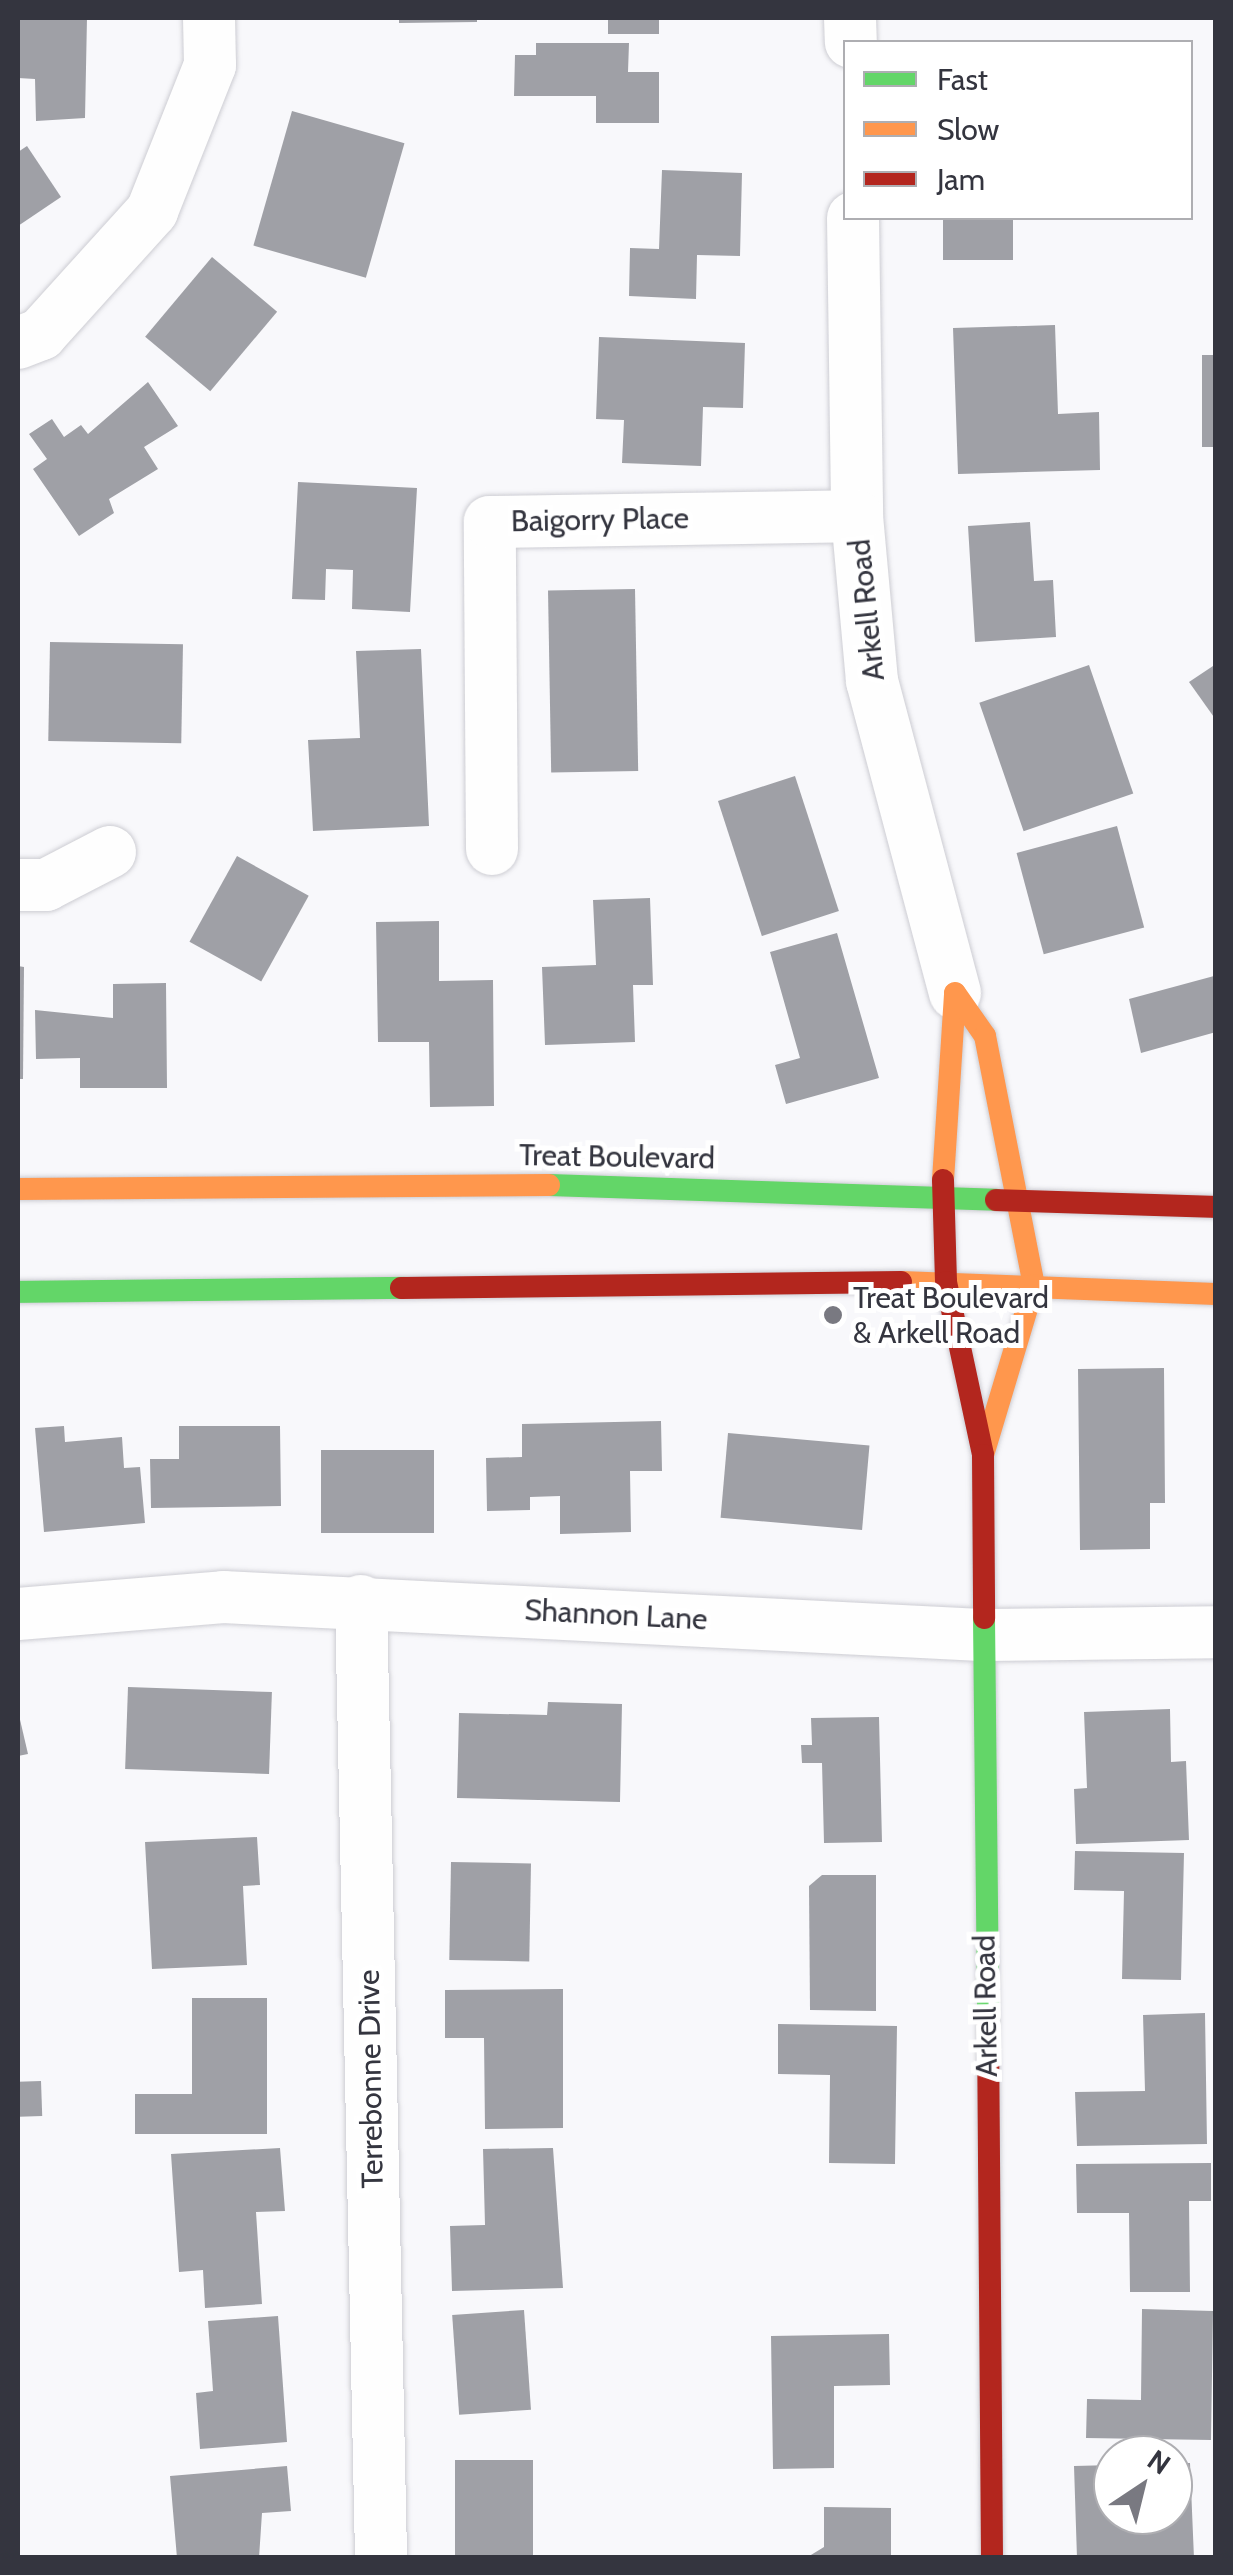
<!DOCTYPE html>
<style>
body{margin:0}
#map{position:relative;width:1233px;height:2575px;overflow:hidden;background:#f8f8fb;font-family:Cabin,sans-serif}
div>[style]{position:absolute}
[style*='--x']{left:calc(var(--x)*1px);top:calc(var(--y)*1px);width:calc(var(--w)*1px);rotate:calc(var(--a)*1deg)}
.building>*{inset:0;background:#9fa0a6;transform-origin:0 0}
.roads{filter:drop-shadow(0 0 2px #cdcdd3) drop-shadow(0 0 2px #cdcdd3)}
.street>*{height:52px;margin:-26px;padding:0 26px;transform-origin:26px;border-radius:26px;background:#fefefe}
.fast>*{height:22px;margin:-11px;padding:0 11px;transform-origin:11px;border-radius:11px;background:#63d668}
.slow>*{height:22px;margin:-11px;padding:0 11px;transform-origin:11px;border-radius:11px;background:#ff974d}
.jam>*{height:22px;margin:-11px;padding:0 11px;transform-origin:11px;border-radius:11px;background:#b3261e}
.dots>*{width:28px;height:28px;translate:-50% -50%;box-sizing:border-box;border:5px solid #fff;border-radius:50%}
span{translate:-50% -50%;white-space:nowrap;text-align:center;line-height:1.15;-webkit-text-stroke:10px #fff;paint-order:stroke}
.street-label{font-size:30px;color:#34353f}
.poi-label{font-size:30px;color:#34353f}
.left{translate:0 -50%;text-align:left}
.frame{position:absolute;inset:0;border:20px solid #34353f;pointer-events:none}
.legend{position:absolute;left:843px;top:40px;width:350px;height:180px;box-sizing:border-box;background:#fff;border:2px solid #aeaeb2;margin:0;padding:12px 18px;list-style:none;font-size:30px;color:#34353f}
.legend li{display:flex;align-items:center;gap:20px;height:50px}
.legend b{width:50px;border:2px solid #aeaeb2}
.north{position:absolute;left:1093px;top:2435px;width:100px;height:100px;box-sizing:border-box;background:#fff;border:2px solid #aeaeb2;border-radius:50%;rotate:35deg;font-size:28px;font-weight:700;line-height:40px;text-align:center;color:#34353f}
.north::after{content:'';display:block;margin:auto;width:35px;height:45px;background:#797981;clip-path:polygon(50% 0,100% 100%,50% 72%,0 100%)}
</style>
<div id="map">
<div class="building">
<i style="clip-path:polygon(18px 18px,87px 18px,85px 118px,36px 121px,35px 79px,18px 78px)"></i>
<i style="clip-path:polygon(399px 18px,477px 18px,477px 22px,399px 23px)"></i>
<i style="left:608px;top:18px;width:51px;height:16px"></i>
<i style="clip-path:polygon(536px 43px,629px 43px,628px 72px,659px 72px,659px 123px,596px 123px,596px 96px,514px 96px,515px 55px,536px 55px)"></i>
<i style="left:292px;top:111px;width:117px;height:140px;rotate:16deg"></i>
<i style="clip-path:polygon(27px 146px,61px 197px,18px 226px,18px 152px)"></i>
<i style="clip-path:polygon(662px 170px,742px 173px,740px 256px,697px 255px,696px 299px,629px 296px,630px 248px,659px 249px)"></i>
<i style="left:943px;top:218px;width:70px;height:42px"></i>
<i style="left:212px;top:257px;width:85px;height:104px;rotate:40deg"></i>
<i style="clip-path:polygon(1055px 325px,1058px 414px,1099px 412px,1100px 470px,958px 474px,953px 328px)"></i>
<i style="clip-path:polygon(599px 337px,745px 343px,743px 408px,703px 407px,701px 466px,622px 463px,624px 420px,596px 419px)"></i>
<i style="left:1202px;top:355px;width:14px;height:92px"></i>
<i style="clip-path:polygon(148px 382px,178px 426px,144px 447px,158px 469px,109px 499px,114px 513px,79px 536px,33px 469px,47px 459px,29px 434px,52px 419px,64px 437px,81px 425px,88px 434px)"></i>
<i style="clip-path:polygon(298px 482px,417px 488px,410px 612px,352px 609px,353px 570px,326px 569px,325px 600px,292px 599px)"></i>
<i style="clip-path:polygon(1030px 522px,1034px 581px,1053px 580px,1056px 637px,975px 642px,968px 526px)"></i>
<i style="left:635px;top:589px;width:182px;height:87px;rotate:89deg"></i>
<i style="left:50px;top:642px;width:133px;height:99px;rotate:1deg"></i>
<i style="clip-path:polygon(421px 649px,429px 826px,313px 831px,308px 740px,360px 738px,356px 651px)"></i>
<i style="clip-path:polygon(1216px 664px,1216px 720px,1189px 682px)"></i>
<i style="left:1089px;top:665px;width:136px;height:116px;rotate:71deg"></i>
<i style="left:795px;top:776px;width:142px;height:81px;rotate:72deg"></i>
<i style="left:1117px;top:826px;width:105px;height:104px;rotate:75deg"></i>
<i style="left:237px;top:856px;width:82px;height:98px;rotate:29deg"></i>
<i style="clip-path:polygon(650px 898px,653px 985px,633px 985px,635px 1042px,545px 1045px,542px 967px,596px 965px,593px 900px)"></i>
<i style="clip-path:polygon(439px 921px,439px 981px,493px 980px,494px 1106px,430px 1107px,429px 1042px,378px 1042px,376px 922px)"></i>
<i style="clip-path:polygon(837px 933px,879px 1078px,786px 1104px,775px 1065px,800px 1058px,770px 952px)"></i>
<i style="clip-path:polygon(18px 966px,24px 967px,23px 1079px,18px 1079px)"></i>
<i style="clip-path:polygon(1214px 976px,1216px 1032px,1141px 1053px,1129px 999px)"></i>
<i style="clip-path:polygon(166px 983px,167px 1088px,80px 1088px,80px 1058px,36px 1059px,35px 1010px,113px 1018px,113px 984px)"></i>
<i style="clip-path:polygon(1164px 1368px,1165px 1503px,1150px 1503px,1150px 1549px,1080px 1550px,1078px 1369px)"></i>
<i style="clip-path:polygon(661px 1421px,662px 1471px,630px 1471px,631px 1532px,560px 1534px,560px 1496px,530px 1497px,530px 1510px,487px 1511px,486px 1458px,522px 1457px,522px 1424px)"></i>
<i style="clip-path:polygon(64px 1426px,65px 1442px,122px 1437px,124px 1468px,140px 1467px,145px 1523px,44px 1532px,35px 1428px)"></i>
<i style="clip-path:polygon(179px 1426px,280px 1426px,281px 1506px,151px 1508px,150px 1459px,179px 1459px)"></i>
<i style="left:728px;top:1433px;width:142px;height:85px;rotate:5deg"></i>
<i style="left:321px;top:1450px;width:113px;height:83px"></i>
<i style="left:128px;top:1687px;width:144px;height:82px;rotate:2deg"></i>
<i style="clip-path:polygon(548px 1702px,622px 1704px,620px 1802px,457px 1798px,459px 1713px,547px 1715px)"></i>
<i style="clip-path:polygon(1170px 1709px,1171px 1762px,1186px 1761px,1189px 1840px,1076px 1844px,1074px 1789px,1087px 1788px,1084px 1712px)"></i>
<i style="clip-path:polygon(18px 1711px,28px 1754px,18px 1756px)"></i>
<i style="clip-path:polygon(879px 1717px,882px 1842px,824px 1843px,822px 1763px,802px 1763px,801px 1745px,812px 1745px,811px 1718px)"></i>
<i style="clip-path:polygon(257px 1837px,260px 1885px,243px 1886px,247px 1965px,152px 1969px,145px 1842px)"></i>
<i style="clip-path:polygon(1075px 1851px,1184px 1853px,1181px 1980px,1122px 1979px,1124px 1891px,1074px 1890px)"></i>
<i style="left:451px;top:1862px;width:80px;height:98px;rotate:1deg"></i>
<i style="clip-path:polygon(822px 1875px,876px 1875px,876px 2011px,810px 2010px,809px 1886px)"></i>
<i style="clip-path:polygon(563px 1989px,563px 2128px,485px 2129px,484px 2038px,445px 2038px,445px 1990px)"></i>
<i style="clip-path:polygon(192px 1998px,267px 1998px,267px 2134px,135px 2134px,135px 2094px,192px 2094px)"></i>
<i style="clip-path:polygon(1205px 2013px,1207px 2144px,1077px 2146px,1075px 2092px,1145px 2091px,1143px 2015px)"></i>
<i style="clip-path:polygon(778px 2024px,897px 2026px,895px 2164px,829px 2163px,830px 2075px,778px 2074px)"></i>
<i style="left:41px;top:2081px;width:35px;height:23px;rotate:88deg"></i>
<i style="clip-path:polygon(280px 2148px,285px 2211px,256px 2212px,262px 2304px,205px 2308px,203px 2270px,179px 2272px,171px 2154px)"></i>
<i style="clip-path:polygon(553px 2148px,563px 2288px,452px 2291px,450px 2226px,485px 2225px,483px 2149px)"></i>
<i style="clip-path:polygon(1211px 2163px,1211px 2201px,1189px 2201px,1190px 2292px,1130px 2292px,1129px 2213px,1077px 2213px,1076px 2164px)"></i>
<i style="clip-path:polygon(1142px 2309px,1213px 2311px,1211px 2440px,1086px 2438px,1087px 2399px,1141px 2400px)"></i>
<i style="left:524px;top:2310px;width:100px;height:72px;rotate:86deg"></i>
<i style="clip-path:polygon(278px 2316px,287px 2442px,200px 2449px,196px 2393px,213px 2391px,208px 2321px)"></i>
<i style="clip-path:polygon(889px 2334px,890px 2385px,834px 2386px,834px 2468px,773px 2469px,771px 2336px)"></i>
<i style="left:455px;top:2460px;width:78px;height:98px"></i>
<i style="clip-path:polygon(1173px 2463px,1190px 2463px,1194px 2558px,1077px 2558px,1074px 2466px,1113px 2465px,1113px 2515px,1173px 2515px)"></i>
<i style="clip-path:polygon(287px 2466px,291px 2511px,262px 2513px,259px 2558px,177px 2558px,170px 2476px)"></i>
<i style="clip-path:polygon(824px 2507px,891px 2508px,891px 2558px,806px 2558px,824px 2547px)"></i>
</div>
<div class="roads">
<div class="street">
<i style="--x:850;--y:18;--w:24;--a:88"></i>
<i style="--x:853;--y:218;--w:298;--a:89.2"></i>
<i style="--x:857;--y:516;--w:166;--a:84.8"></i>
<i style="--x:872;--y:681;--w:323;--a:75.1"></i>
<i style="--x:18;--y:343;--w:25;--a:-21"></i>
<i style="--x:41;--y:334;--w:166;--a:-47.9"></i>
<i style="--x:152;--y:211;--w:157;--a:-68.3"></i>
<i style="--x:210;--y:65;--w:47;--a:-91.2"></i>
<i style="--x:492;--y:849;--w:327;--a:-90.4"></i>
<i style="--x:490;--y:522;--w:367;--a:-0.9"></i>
<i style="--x:18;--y:885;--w:28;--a:0"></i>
<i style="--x:46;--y:885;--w:72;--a:-27.3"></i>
<i style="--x:361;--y:1601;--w:957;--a:88.8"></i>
<i style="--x:18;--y:1614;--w:206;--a:-4.7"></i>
<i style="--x:223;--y:1597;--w:759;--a:2.87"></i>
<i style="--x:981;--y:1635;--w:235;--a:-0.7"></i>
</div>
<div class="fast">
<i style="--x:549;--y:1185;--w:447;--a:1.9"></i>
<i style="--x:18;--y:1292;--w:383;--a:-0.6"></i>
<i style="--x:984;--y:1618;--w:407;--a:89.4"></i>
</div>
<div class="slow">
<i style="--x:943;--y:1180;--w:187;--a:-86.3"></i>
<i style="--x:955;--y:993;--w:52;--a:55.1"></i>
<i style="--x:985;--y:1036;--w:254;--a:78.9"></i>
<i style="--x:1034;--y:1285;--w:177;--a:106.7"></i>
<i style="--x:18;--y:1189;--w:531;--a:-0.43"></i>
<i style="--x:901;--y:1282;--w:315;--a:2.2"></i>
</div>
<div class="jam">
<i style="--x:943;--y:1180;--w:102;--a:88.3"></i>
<i style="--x:946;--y:1282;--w:177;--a:77.9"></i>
<i style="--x:983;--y:1455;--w:163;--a:89.6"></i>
<i style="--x:996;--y:1200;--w:220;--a:1.8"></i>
<i style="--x:401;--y:1288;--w:500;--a:-0.69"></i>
<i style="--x:988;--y:2025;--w:533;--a:89.57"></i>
</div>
</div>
<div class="dots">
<i style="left:833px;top:1315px;background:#797981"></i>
</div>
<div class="street-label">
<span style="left:600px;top:520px;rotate:-1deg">Baigorry Place</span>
<span style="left:867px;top:610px;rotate:-96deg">Arkell Road</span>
<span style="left:617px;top:1157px;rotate:1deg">Treat Boulevard</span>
<span style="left:616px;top:1615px;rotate:3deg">Shannon Lane</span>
<span style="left:986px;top:2006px;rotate:-91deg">Arkell Road</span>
<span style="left:371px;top:2079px;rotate:-91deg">Terrebonne Drive</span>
</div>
<div class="poi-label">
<span class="left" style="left:853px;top:1315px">Treat Boulevard<br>&amp; Arkell Road</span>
</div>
<div class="frame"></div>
<ul class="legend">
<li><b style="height:12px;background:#63d668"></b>Fast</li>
<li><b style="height:12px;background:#ff974d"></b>Slow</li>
<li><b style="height:12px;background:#b3261e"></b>Jam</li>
</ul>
<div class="north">N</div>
</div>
